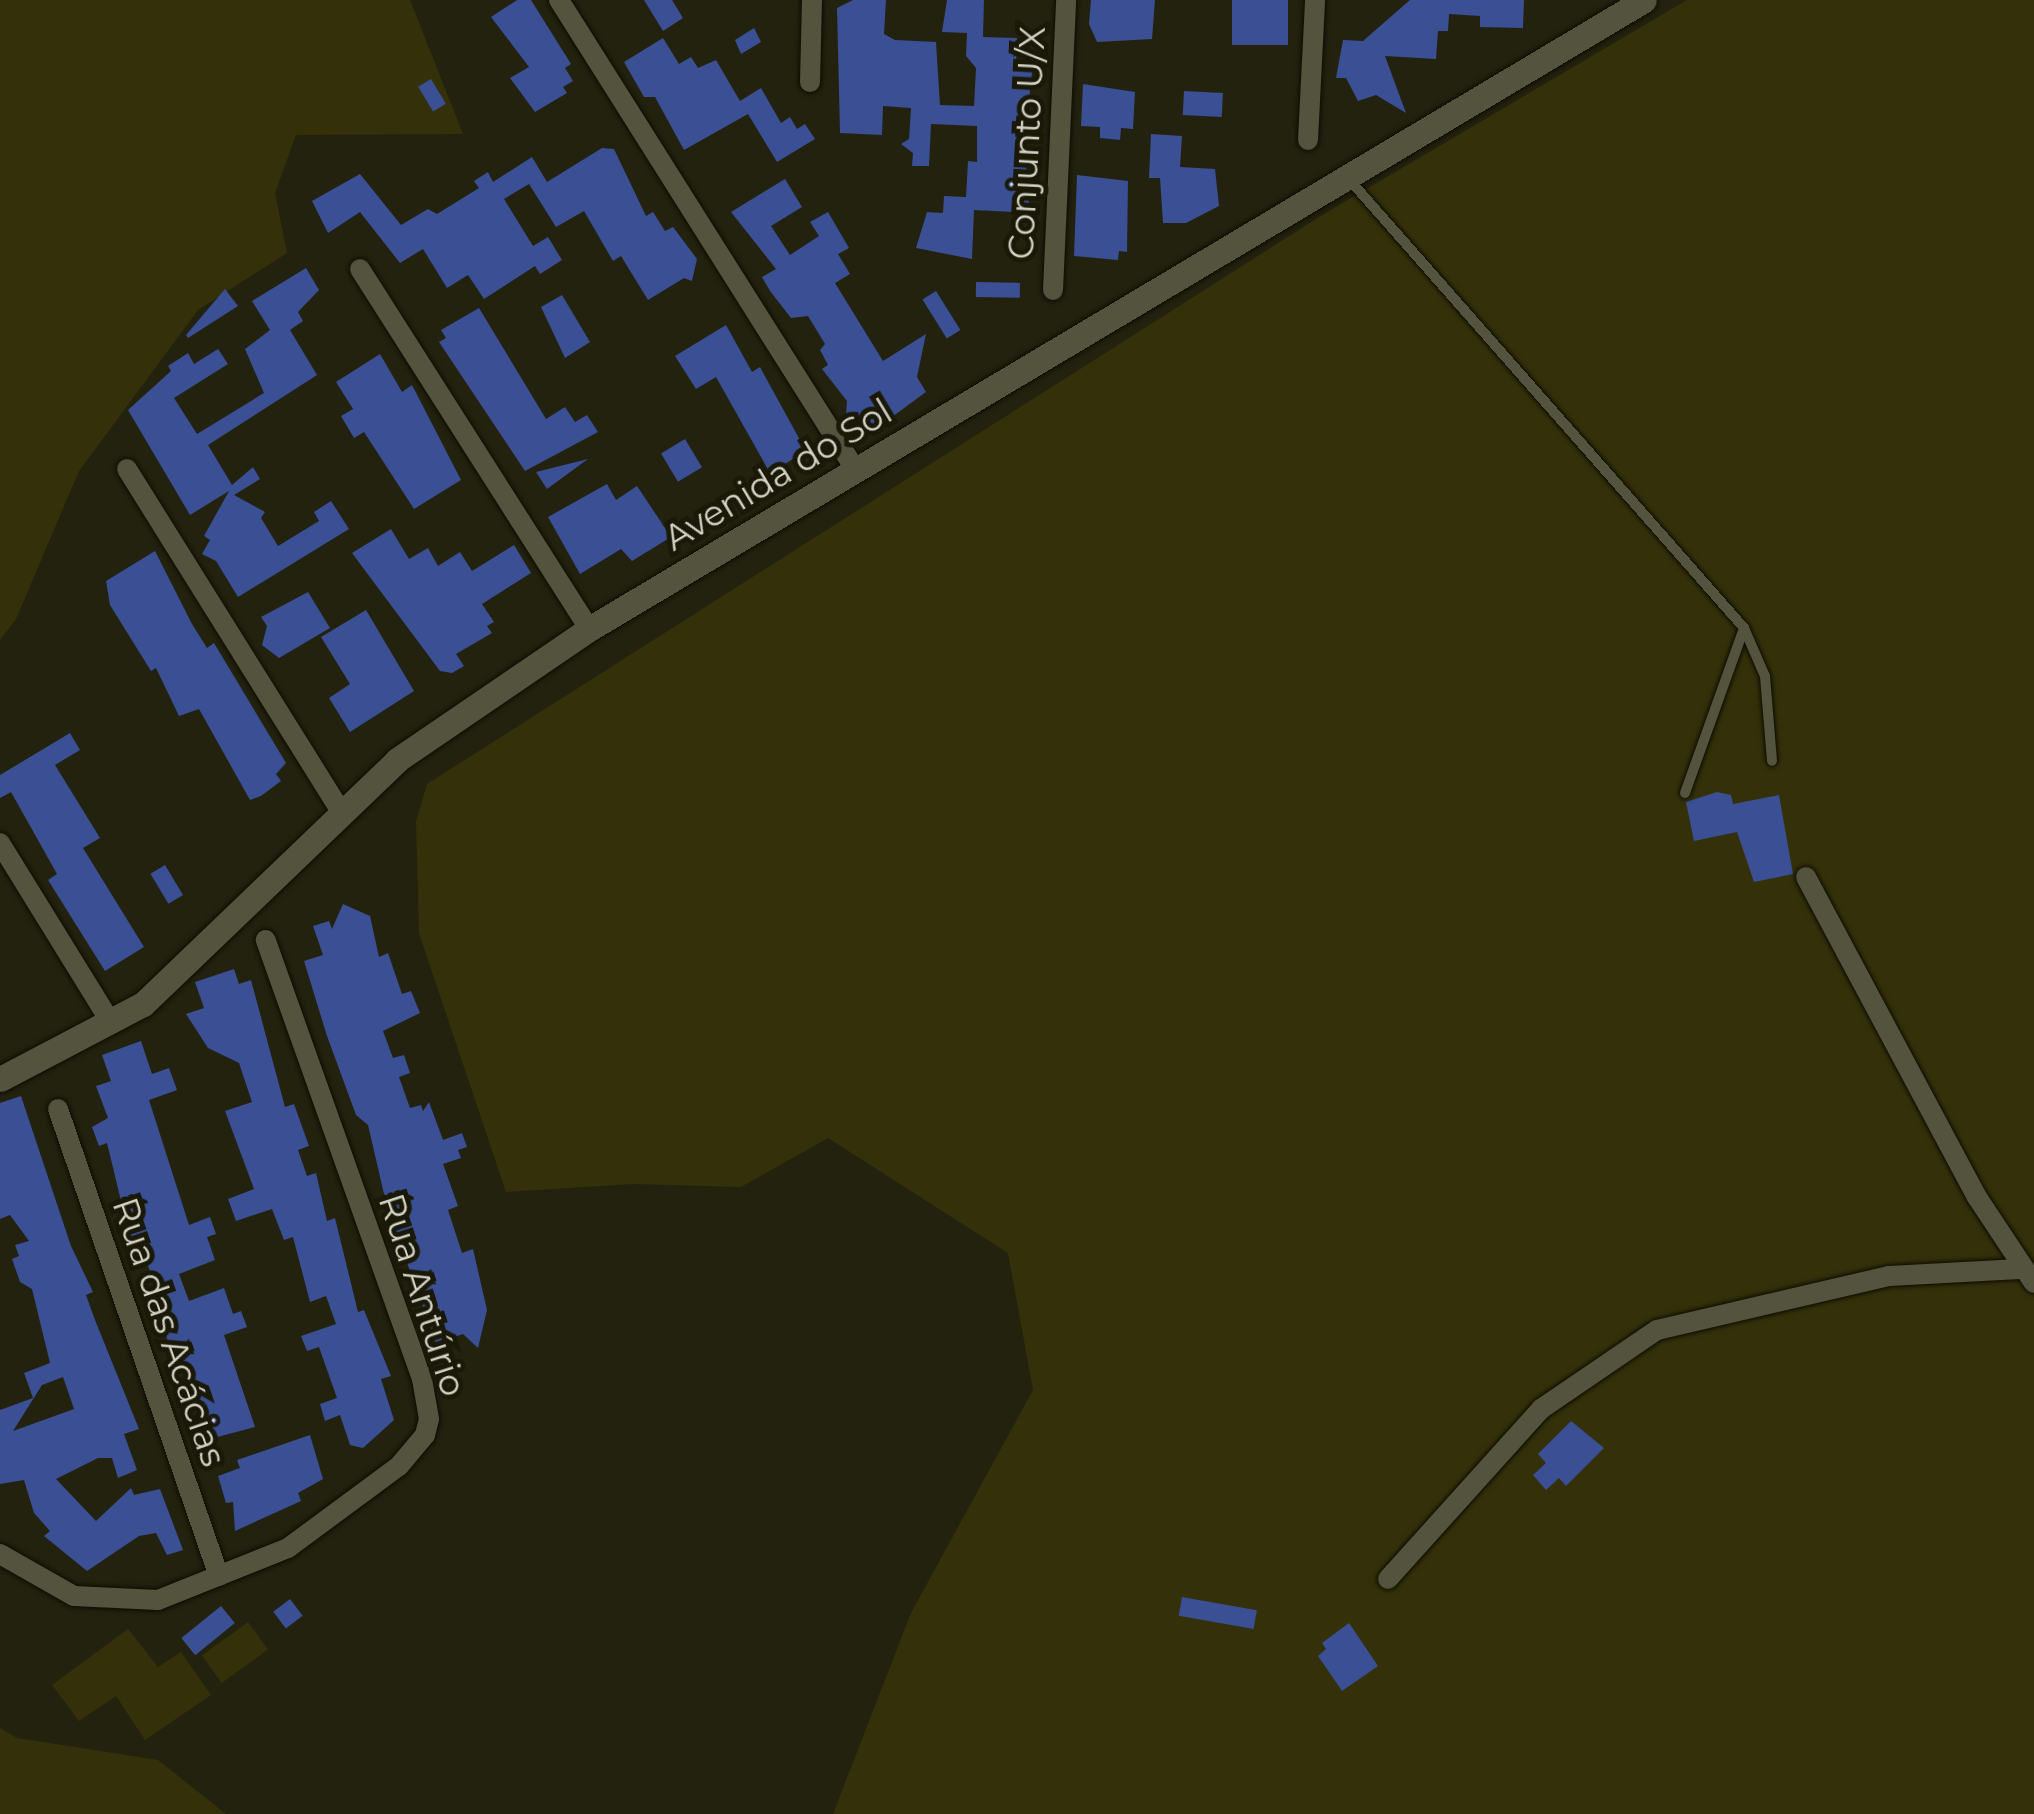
<!DOCTYPE html>
<meta charset="utf-8">
<style>
body{margin:0}
#map{position:relative;width:2034px;height:1814px;overflow:hidden;background:#23220f;font-family:Montserrat,sans-serif}
div>[style]{position:absolute}
[style*='--x']{left:calc(var(--x)*1px);top:calc(var(--y)*1px);width:calc(var(--w)*1px);rotate:calc(var(--a)*1deg)}
.green>*{inset:0;background:#34310a;transform-origin:0 0}
.building>*{inset:0;background:#3a4f94;transform-origin:0 0}
.roads{filter:drop-shadow(0 0 2px #0d0c00) drop-shadow(0 0 2px #0d0c00)}
.lane>*{height:10px;margin:-5px;padding:0 5px;transform-origin:5px;border-radius:5px;background:#54533e}
.street>*{height:20px;margin:-10px;padding:0 10px;transform-origin:10px;border-radius:10px;background:#54533e}
.secondary>*{height:25px;margin:-12.5px;padding:0 12.5px;transform-origin:12.5px;border-radius:12.5px;background:#54533e}
span{translate:-50% -50%;white-space:nowrap;text-align:center;line-height:1.15;-webkit-text-stroke:10px #1a1907;paint-order:stroke}
.street-label{font-size:35px;color:#d2d2c6}
</style>
<div id="map">
<div class="green">
<i style="clip-path:polygon(0 0,410px 0,463px 134px,296px 135px,275px 193px,287px 253px,198px 310px,79px 471px,16px 619px,0 640px)"></i>
<i style="clip-path:polygon(1687px 0,2034px 0,2034px 1814px,833px 1814px,911px 1613px,1033px 1390px,1008px 1253px,828px 1138px,741px 1187px,633px 1184px,506px 1192px,419px 933px,416px 822px,427px 784px,1324px 214px)"></i>
<i style="left:248px;top:1622px;width:34px;height:57px;rotate:54deg"></i>
<i style="clip-path:polygon(128px 1629px,158px 1667px,181px 1652px,211px 1695px,145px 1740px,116px 1696px,79px 1721px,52px 1685px)"></i>
<i style="clip-path:polygon(0 1728px,17px 1738px,158px 1760px,226px 1814px,0 1814px)"></i>
</div>
<div class="building">
<i style="clip-path:polygon(517px 0,531px 0,571px 64px,565px 68px,573px 81px,563px 87px,567px 93px,535px 112px,510px 78px,529px 67px,491px 17px)"></i>
<i style="clip-path:polygon(644px 0,672px 0,683px 18px,663px 31px)"></i>
<i style="clip-path:polygon(853px 0,886px 0,884px 34px,895px 40px,936px 42px,940px 105px,974px 106px,976px 68px,966px 56px,967px 33px,942px 32px,947px 0,984px 0,983px 37px,1017px 38px,1016px 63px,1033px 64px,1024px 144px,1030px 213px,974px 210px,972px 259px,916px 248px,927px 212px,943px 213px,944px 196px,966px 197px,968px 161px,977px 162px,977px 126px,931px 124px,929px 166px,912px 166px,913px 153px,901px 144px,909px 139px,911px 108px,883px 106px,882px 135px,840px 133px,837px 8px)"></i>
<i style="clip-path:polygon(1091px 0,1155px 0,1152px 39px,1097px 42px,1089px 24px)"></i>
<i style="left:1232px;top:0;width:56px;height:45px"></i>
<i style="clip-path:polygon(1410px 0,1524px 0,1523px 28px,1480px 27px,1480px 16px,1449px 14px,1448px 31px,1438px 31px,1436px 59px,1385px 56px,1406px 113px,1376px 95px,1358px 101px,1346px 78px,1336px 78px,1343px 40px,1363px 41px)"></i>
<i style="clip-path:polygon(754px 28px,761px 42px,741px 54px,735px 40px)"></i>
<i style="clip-path:polygon(663px 38px,679px 64px,691px 57px,698px 68px,716px 60px,740px 101px,761px 88px,781px 123px,790px 117px,797px 129px,805px 124px,815px 139px,777px 162px,748px 114px,684px 150px,655px 97px,644px 97px,624px 62px)"></i>
<i style="left:431px;top:79px;width:29px;height:15px;rotate:59deg"></i>
<i style="clip-path:polygon(1083px 84px,1135px 92px,1133px 129px,1121px 128px,1120px 140px,1100px 138px,1100px 127px,1081px 126px)"></i>
<i style="left:1184px;top:91px;width:39px;height:24px;rotate:3deg"></i>
<i style="clip-path:polygon(1151px 134px,1182px 136px,1180px 167px,1215px 169px,1219px 206px,1186px 223px,1163px 223px,1160px 178px,1149px 178px)"></i>
<i style="clip-path:polygon(602px 148px,614px 149px,646px 216px,653px 212px,665px 231px,673px 227px,697px 259px,692px 281px,684px 278px,648px 300px,621px 256px,613px 261px,584px 211px,556px 227px,529px 184px,504px 199px,533px 246px,548px 237px,562px 260px,540px 274px,535px 266px,484px 299px,468px 275px,447px 288px,423px 249px,400px 263px,360px 212px,328px 233px,312px 201px,360px 174px,401px 225px,428px 209px,437px 214px,479px 188px,474px 181px,488px 172px,493px 182px,532px 157px,547px 182px)"></i>
<i style="clip-path:polygon(1077px 175px,1128px 181px,1127px 252px,1119px 251px,1118px 260px,1074px 256px)"></i>
<i style="clip-path:polygon(785px 179px,802px 207px,771px 226px,790px 255px,819px 236px,810px 222px,828px 212px,849px 248px,838px 254px,850px 274px,835px 283px,883px 361px,926px 334px,917px 377px,926px 392px,866px 436px,845px 428px,847px 401px,822px 369px,828px 365px,820px 350px,825px 344px,808px 316px,791px 318px,770px 291px,762px 277px,776px 269px,731px 212px)"></i>
<i style="clip-path:polygon(306px 268px,319px 290px,298px 312px,303px 321px,290px 330px,317px 375px,208px 445px,232px 485px,253px 467px,260px 479px,234px 495px,265px 512px,261px 518px,278px 546px,319px 521px,314px 512px,331px 501px,349px 529px,238px 597px,216px 561px,202px 554px,210px 540px,204px 536px,229px 491px,190px 515px,128px 410px,171px 371px,168px 366px,188px 353px,194px 364px,218px 349px,228px 364px,174px 398px,197px 434px,264px 393px,245px 349px,270px 330px,252px 301px)"></i>
<i style="left:976px;top:282px;width:44px;height:15px;rotate:1deg"></i>
<i style="clip-path:polygon(225px 289px,238px 306px,188px 338px,186px 335px)"></i>
<i style="left:936px;top:291px;width:46px;height:16px;rotate:58deg"></i>
<i style="clip-path:polygon(562px 295px,590px 342px,565px 358px,541px 307px)"></i>
<i style="clip-path:polygon(479px 308px,546px 419px,565px 407px,575px 422px,587px 415px,598px 432px,525px 471px,439px 342px,446px 338px,441px 330px)"></i>
<i style="clip-path:polygon(726px 325px,752px 372px,760px 367px,806px 451px,770px 473px,716px 377px,696px 389px,675px 356px)"></i>
<i style="clip-path:polygon(380px 354px,402px 392px,412px 385px,461px 480px,414px 509px,364px 432px,354px 438px,341px 416px,353px 409px,336px 382px)"></i>
<i style="left:685px;top:439px;width:33px;height:28px;rotate:59deg"></i>
<i style="clip-path:polygon(588px 459px,547px 489px,536px 472px)"></i>
<i style="clip-path:polygon(607px 484px,616px 500px,637px 486px,671px 537px,632px 561px,621px 549px,580px 574px,548px 517px)"></i>
<i style="clip-path:polygon(391px 529px,409px 559px,428px 548px,438px 566px,460px 552px,472px 571px,514px 545px,531px 573px,482px 604px,494px 622px,487px 626px,492px 633px,456px 654px,464px 666px,452px 673px,440px 671px,352px 553px)"></i>
<i style="clip-path:polygon(155px 551px,192px 624px,207px 648px,214px 643px,286px 763px,276px 774px,281px 781px,261px 796px,250px 800px,199px 709px,179px 716px,156px 668px,151px 671px,110px 605px,106px 581px)"></i>
<i style="clip-path:polygon(308px 592px,330px 628px,279px 658px,262px 645px,267px 626px,261px 617px)"></i>
<i style="clip-path:polygon(366px 610px,414px 691px,350px 732px,329px 698px,350px 684px,321px 637px)"></i>
<i style="clip-path:polygon(70px 733px,80px 750px,55px 765px,100px 838px,83px 848px,144px 947px,105px 971px,48px 880px,57px 874px,11px 792px,0 798px,0 775px)"></i>
<i style="clip-path:polygon(1717px 792px,1731px 795px,1733px 804px,1779px 795px,1793px 874px,1754px 882px,1737px 832px,1694px 841px,1686px 802px)"></i>
<i style="left:165px;top:865px;width:35px;height:17px;rotate:59deg"></i>
<i style="clip-path:polygon(343px 904px,370px 916px,379px 957px,388px 953px,402px 994px,411px 991px,420px 1013px,383px 1031px,393px 1058px,404px 1055px,410px 1073px,399px 1077px,410px 1108px,421px 1105px,423px 1111px,429px 1102px,443px 1140px,462px 1133px,467px 1147px,458px 1150px,461px 1158px,443px 1164px,458px 1206px,448px 1210px,462px 1253px,473px 1249px,487px 1310px,478px 1348px,463px 1334px,436px 1343px,387px 1207px,368px 1125px,356px 1115px,327px 1036px,304px 961px,323px 955px,313px 926px,329px 921px,332px 929px)"></i>
<i style="clip-path:polygon(234px 969px,239px 984px,251px 980px,285px 1107px,294px 1104px,309px 1146px,298px 1150px,307px 1176px,316px 1173px,327px 1221px,335px 1218px,358px 1312px,364px 1310px,391px 1376px,381px 1379px,394px 1420px,363px 1448px,350px 1445px,340px 1415px,325px 1421px,320px 1404px,337px 1398px,319px 1347px,307px 1351px,301px 1336px,336px 1324px,326px 1296px,310px 1302px,293px 1237px,284px 1240px,272px 1209px,236px 1221px,228px 1199px,254px 1189px,225px 1111px,252px 1102px,239px 1063px,208px 1048px,186px 1014px,204px 1008px,195px 982px)"></i>
<i style="clip-path:polygon(141px 1041px,152px 1074px,169px 1068px,177px 1090px,149px 1100px,189px 1225px,210px 1217px,216px 1234px,207px 1237px,215px 1260px,179px 1274px,189px 1301px,224px 1288px,233px 1314px,241px 1311px,247px 1327px,224px 1335px,255px 1427px,206px 1440px,177px 1352px,171px 1354px,148px 1265px,142px 1254px,136px 1256px,130px 1238px,107px 1143px,99px 1146px,92px 1127px,108px 1118px,96px 1086px,111px 1081px,102px 1055px)"></i>
<i style="clip-path:polygon(evenodd,21px 1096px,71px 1246px,93px 1292px,86px 1295px,95px 1320px,139px 1429px,124px 1434px,137px 1470px,118px 1478px,112px 1458px,98px 1458px,56px 1479px,96px 1521px,131px 1488px,134px 1495px,160px 1489px,183px 1550px,167px 1555px,156px 1533px,139px 1536px,87px 1571px,44px 1536px,50px 1531px,34px 1513px,24px 1480px,0 1484px,0 1410px,33px 1398px,24px 1373px,50px 1363px,32px 1289px,20px 1282px,12px 1259px,19px 1256px,15px 1245px,29px 1241px,10px 1215px,0 1219px,0 1103px,21px 1096px,63px 1377px,74px 1409px,13px 1431px,42px 1385px,63px 1377px)"></i>
<i style="clip-path:polygon(1571px 1421px,1604px 1448px,1566px 1486px,1559px 1478px,1546px 1490px,1533px 1475px,1546px 1463px,1538px 1454px)"></i>
<i style="clip-path:polygon(310px 1435px,323px 1479px,298px 1493px,301px 1501px,235px 1531px,233px 1502px,226px 1503px,218px 1476px,240px 1468px,237px 1460px)"></i>
<i style="left:1182px;top:1597px;width:76px;height:19px;rotate:10deg"></i>
<i style="left:290px;top:1599px;width:21px;height:21px;rotate:53deg"></i>
<i style="left:221px;top:1606px;width:22px;height:51px;rotate:51deg"></i>
<i style="clip-path:polygon(1349px 1623px,1378px 1666px,1342px 1691px,1318px 1656px,1326px 1649px,1322px 1643px)"></i>
</div>
<div class="roads">
<div class="lane">
<i style="--x:1347;--y:177;--w:601;--a:48.64"></i>
<i style="--x:1744;--y:628;--w:52;--a:66.4"></i>
<i style="--x:1765;--y:676;--w:85;--a:85.3"></i>
<i style="--x:1685;--y:793;--w:175;--a:-70.3"></i>
</div>
<div class="street">
<i style="--x:559;--y:0;--w:555;--a:57.74"></i>
<i style="--x:810;--y:82;--w:82;--a:-88.6"></i>
<i style="--x:1308;--y:140;--w:140;--a:-87.1"></i>
<i style="--x:360;--y:269;--w:427;--a:57.5"></i>
<i style="--x:1053;--y:290;--w:290;--a:-87.4"></i>
<i style="--x:127;--y:469;--w:404;--a:58"></i>
<i style="--x:0;--y:843;--w:211;--a:58.3"></i>
<i style="--x:1806;--y:877;--w:363;--a:61.9"></i>
<i style="--x:1977;--y:1197;--w:103;--a:56.5"></i>
<i style="--x:58;--y:1109;--w:494;--a:71"></i>
<i style="--x:0;--y:1554;--w:85;--a:29.6"></i>
<i style="--x:74;--y:1596;--w:84;--a:2.7"></i>
<i style="--x:158;--y:1600;--w:140;--a:-21.8"></i>
<i style="--x:288;--y:1548;--w:138;--a:-36.5"></i>
<i style="--x:399;--y:1466;--w:40;--a:-50"></i>
<i style="--x:425;--y:1435;--w:16;--a:-76"></i>
<i style="--x:429;--y:1419;--w:41;--a:-99.9"></i>
<i style="--x:422;--y:1379;--w:466;--a:-109.6"></i>
<i style="--x:1388;--y:1579;--w:229;--a:-48"></i>
<i style="--x:1541;--y:1409;--w:140;--a:-34.3"></i>
<i style="--x:1657;--y:1330;--w:238;--a:-13.1"></i>
<i style="--x:1889;--y:1276;--w:131;--a:-3.1"></i>
</div>
<div class="secondary">
<i style="--x:0;--y:1079;--w:161;--a:-27.7"></i>
<i style="--x:143;--y:1004;--w:352;--a:-43.8"></i>
<i style="--x:397;--y:760;--w:232;--a:-34.3"></i>
<i style="--x:589;--y:629;--w:1228;--a:-30.8"></i>
</div>
</div>
<div class="street-label">
<span style="left:1027px;top:143px;rotate:-87deg">Conjunto U/X</span>
<span style="left:778px;top:475px;rotate:-31deg">Avenida do Sol</span>
<span style="left:422px;top:1295px;rotate:72deg">Rua Antúrio</span>
<span style="left:169px;top:1332px;rotate:71deg">Rua das Acácias</span>
</div>
</div>
